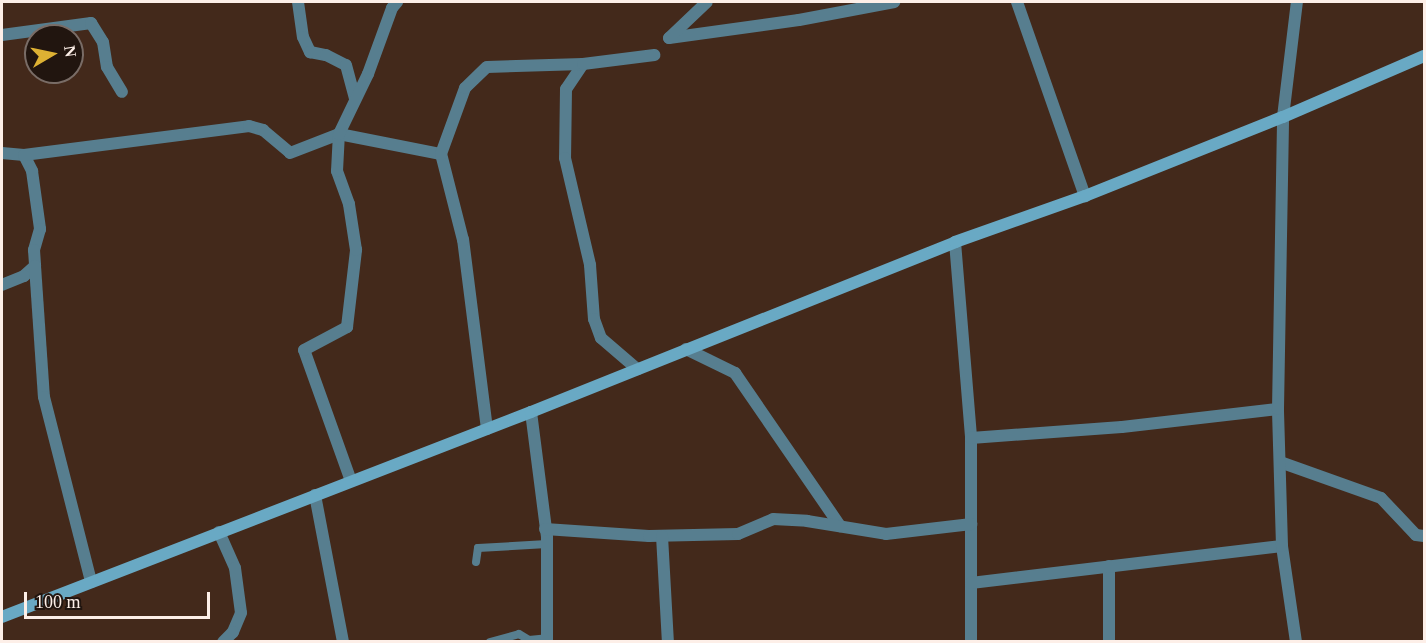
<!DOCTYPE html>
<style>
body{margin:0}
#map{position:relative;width:1426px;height:643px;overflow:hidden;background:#43291b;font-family:"Times New Roman",serif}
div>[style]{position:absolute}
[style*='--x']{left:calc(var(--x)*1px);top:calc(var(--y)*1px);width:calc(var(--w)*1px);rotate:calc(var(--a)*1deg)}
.lane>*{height:8px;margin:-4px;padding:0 4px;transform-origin:4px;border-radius:4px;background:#577e8f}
.street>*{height:12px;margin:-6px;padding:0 6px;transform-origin:6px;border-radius:6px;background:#577e8f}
.secondary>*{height:12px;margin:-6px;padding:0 6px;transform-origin:6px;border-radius:6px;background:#69a9c4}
span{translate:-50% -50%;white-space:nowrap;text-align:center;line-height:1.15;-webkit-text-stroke:5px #21150f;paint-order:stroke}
.frame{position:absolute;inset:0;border:3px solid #fdefe8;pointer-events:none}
.north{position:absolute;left:24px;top:24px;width:60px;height:60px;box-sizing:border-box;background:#21150f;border:2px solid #796c66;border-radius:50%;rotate:81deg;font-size:16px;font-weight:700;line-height:24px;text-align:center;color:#fdefe8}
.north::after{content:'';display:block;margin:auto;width:21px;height:27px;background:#ddb133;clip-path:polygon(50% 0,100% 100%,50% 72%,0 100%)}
.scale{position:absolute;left:24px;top:592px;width:186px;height:27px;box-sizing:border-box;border:3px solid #fdefe8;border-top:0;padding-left:8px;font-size:18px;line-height:21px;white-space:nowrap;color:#fdefe8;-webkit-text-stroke:4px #21150f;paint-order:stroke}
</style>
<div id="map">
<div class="lane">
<i style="--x:476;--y:562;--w:14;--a:-82"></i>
<i style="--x:478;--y:548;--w:69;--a:-3.3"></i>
<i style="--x:490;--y:642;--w:30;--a:-15"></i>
<i style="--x:519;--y:634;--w:12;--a:31"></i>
<i style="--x:529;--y:640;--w:18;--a:-6"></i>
</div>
<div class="street">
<i style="--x:298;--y:2;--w:35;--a:82"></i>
<i style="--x:303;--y:37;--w:17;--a:65"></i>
<i style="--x:310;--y:52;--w:16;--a:11"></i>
<i style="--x:326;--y:55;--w:22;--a:27"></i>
<i style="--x:346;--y:65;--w:35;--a:75"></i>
<i style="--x:1017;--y:2;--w:206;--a:70.7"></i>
<i style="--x:2;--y:35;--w:90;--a:-7.7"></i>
<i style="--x:91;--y:23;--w:22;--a:58"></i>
<i style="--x:103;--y:42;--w:25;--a:81"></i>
<i style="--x:107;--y:67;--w:29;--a:59"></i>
<i style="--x:669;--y:38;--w:131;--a:-7.9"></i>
<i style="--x:799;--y:20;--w:97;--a:-10.7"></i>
<i style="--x:669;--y:38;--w:52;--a:-43.5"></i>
<i style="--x:583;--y:64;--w:30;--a:124"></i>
<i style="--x:566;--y:89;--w:69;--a:90.8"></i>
<i style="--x:565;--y:158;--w:110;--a:76.8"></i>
<i style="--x:590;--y:265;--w:54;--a:85.8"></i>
<i style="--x:594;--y:319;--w:20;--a:70"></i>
<i style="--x:601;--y:338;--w:48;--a:40.7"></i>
<i style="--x:2;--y:153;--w:22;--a:5"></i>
<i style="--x:24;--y:155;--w:18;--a:63"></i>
<i style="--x:32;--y:171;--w:59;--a:82.1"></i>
<i style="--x:40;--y:229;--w:22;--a:106"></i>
<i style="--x:34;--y:250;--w:16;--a:86"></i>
<i style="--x:35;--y:266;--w:15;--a:138"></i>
<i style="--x:24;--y:276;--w:24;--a:158"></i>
<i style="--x:24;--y:155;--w:227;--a:-7.3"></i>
<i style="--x:249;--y:126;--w:15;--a:16"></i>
<i style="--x:263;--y:130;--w:35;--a:40"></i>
<i style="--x:290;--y:153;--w:53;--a:-21.2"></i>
<i style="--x:339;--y:134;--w:104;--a:11.1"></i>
<i style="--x:955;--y:242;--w:197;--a:85.3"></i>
<i style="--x:971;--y:438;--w:204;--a:90"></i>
<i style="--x:35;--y:266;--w:131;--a:86.1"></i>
<i style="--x:44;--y:397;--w:191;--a:75.7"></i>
<i style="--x:686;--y:349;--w:55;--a:26.1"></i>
<i style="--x:735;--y:373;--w:186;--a:55.5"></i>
<i style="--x:531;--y:412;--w:126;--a:82.7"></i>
<i style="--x:547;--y:537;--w:105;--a:90"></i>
<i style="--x:487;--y:429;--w:191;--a:-97.2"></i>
<i style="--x:463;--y:240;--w:89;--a:-104.3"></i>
<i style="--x:441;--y:154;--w:70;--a:-70"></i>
<i style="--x:465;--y:88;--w:30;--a:-44"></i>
<i style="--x:487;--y:67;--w:96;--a:-1.8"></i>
<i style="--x:583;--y:64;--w:72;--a:-7.2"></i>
<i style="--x:971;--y:438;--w:151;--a:-4.2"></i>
<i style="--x:1122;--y:427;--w:157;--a:-6.6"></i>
<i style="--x:1280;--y:462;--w:107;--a:19.6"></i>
<i style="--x:1381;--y:498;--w:51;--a:46.6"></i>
<i style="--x:1416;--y:535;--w:8;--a:7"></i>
<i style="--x:351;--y:481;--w:139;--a:-109.7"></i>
<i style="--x:304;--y:350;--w:49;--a:-28.1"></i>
<i style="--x:347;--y:327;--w:78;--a:-83.3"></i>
<i style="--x:356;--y:250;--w:47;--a:-98.7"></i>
<i style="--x:349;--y:204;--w:35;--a:-110"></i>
<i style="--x:337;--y:171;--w:37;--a:-87"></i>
<i style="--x:339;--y:134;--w:67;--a:-64.2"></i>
<i style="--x:368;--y:74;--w:70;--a:-70"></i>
<i style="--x:392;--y:8;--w:8;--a:-50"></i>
<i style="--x:315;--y:495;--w:150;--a:79.2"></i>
<i style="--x:545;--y:529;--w:104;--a:3.9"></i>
<i style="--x:649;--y:536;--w:89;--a:-1.3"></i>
<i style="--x:738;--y:534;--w:38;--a:-23"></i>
<i style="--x:773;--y:519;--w:34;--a:3"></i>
<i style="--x:807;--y:521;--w:80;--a:9.3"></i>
<i style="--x:886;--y:534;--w:86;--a:-6.7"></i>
<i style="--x:219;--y:532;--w:39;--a:66"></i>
<i style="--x:235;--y:568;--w:45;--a:82.4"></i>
<i style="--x:241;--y:613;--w:21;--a:113"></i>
<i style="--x:233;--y:632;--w:14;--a:135"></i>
<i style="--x:662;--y:536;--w:106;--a:86.8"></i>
<i style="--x:1109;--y:566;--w:76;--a:90"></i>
<i style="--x:971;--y:583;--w:313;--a:-6.8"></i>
<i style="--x:1296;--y:642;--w:97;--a:-98.3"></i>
<i style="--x:1282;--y:546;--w:137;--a:-91.7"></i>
<i style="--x:1278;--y:409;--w:292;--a:-89"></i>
<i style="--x:1283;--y:117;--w:116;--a:-83.1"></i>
</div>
<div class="secondary">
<i style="--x:2;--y:617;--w:567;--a:-21.18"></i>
<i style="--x:531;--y:412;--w:457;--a:-21.8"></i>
<i style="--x:955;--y:242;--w:138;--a:-19.5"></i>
<i style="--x:1085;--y:196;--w:213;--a:-21.8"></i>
<i style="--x:1283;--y:117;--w:154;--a:-23.4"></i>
</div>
<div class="frame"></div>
<div class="north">N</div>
<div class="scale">100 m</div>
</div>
